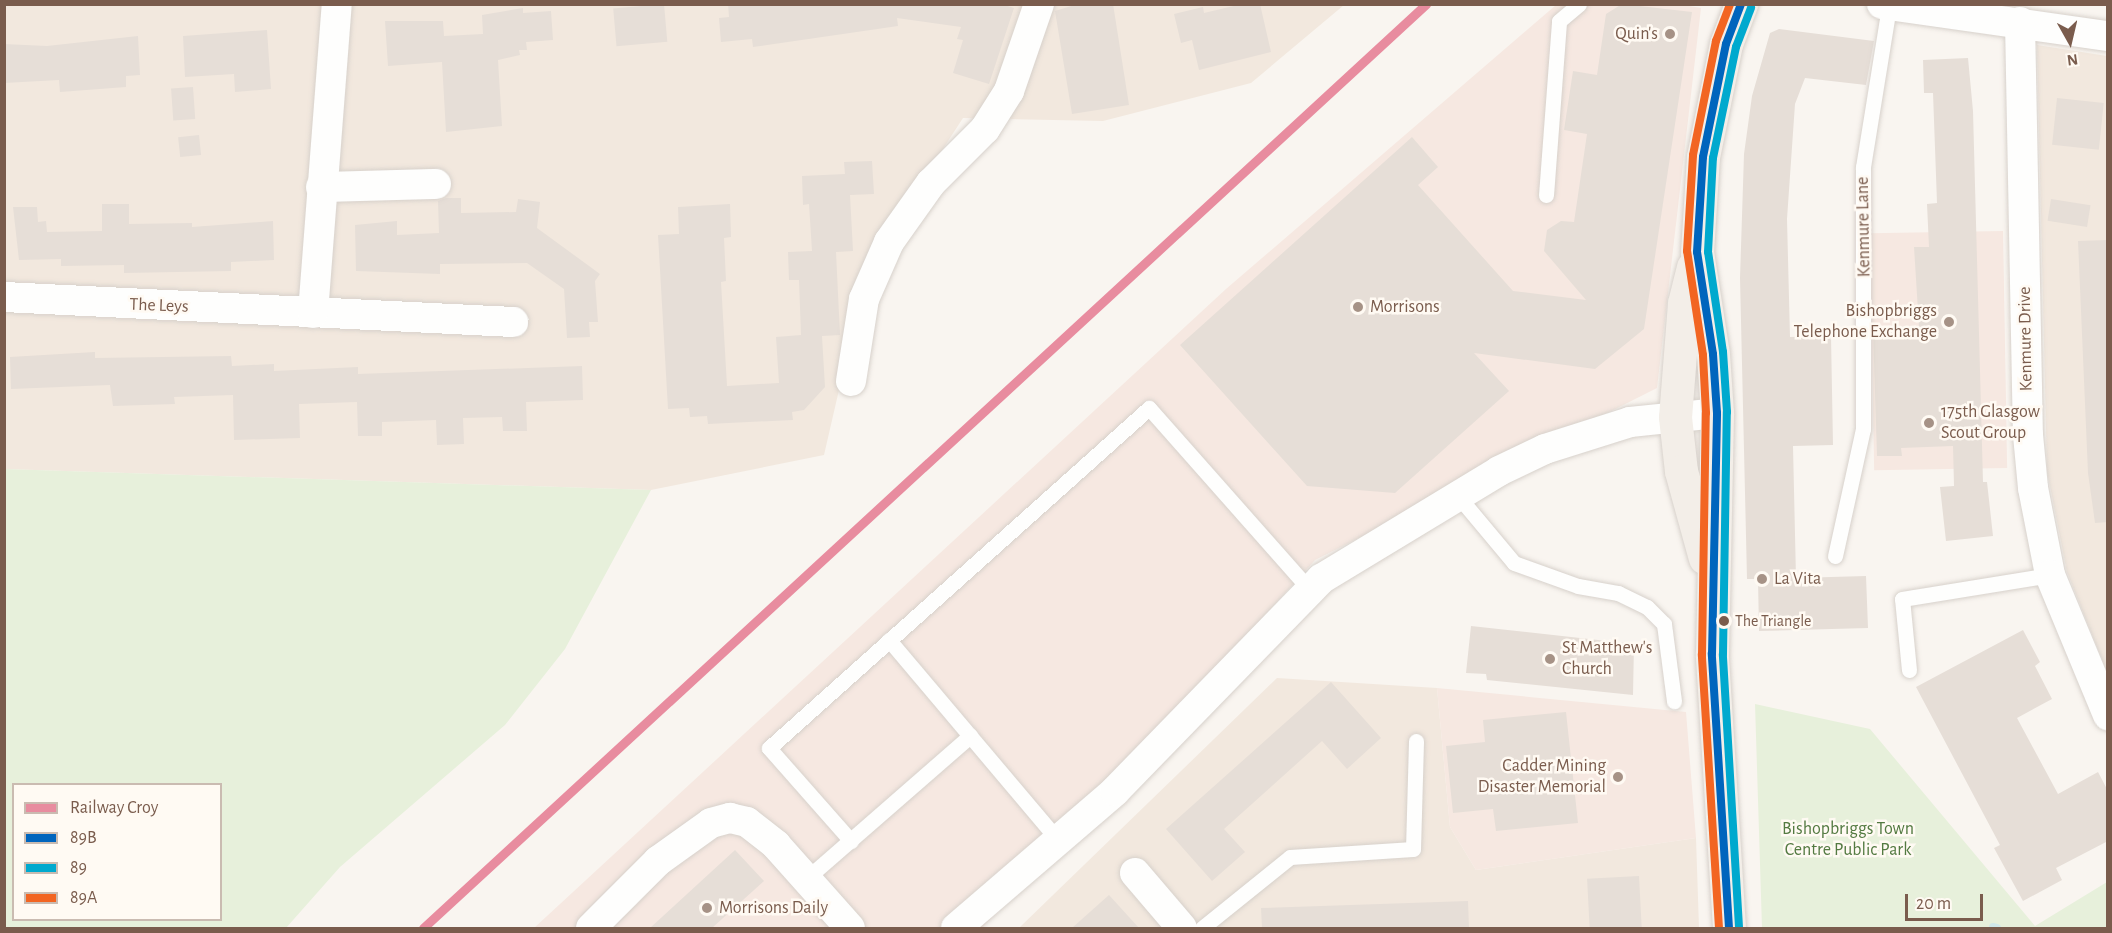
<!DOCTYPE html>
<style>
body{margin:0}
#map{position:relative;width:2112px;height:933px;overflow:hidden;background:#f9f5f0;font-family:"Alegreya Sans",sans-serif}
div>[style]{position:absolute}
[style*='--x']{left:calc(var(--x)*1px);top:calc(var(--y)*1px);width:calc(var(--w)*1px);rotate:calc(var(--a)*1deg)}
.residential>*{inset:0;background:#f2e8de}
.commercial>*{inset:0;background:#f6e8e1;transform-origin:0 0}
.green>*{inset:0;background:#e7f0db}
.stream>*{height:8px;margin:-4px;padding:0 4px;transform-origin:4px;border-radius:4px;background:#d0e8ea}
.building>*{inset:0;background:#e6ded7;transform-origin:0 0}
.roads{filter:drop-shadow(0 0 2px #d7d1cb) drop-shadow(0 0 2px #d7d1cb)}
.lane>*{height:15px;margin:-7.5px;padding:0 7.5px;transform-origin:7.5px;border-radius:7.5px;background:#fefefd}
.street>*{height:30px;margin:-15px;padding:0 15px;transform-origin:15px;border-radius:15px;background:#fefefd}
.primary>*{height:33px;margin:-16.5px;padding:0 16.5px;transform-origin:16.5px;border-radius:16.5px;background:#f3eee8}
.bus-1>*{height:8px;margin:-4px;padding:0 4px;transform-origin:4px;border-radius:4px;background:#0065bd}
.bus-2>*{height:8px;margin:-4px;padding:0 4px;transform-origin:4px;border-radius:4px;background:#00a9ce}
.bus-3>*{height:8px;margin:-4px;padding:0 4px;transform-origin:4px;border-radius:4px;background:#f26522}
.rail-1>*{height:9px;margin:-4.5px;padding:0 4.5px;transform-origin:4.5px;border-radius:4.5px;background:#e88c9f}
.dots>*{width:16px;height:16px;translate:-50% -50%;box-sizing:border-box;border:3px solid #fffaf3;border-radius:50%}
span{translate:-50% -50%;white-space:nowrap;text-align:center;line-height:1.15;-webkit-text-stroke:5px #fffaf3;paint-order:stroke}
.bus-label{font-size:16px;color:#7a5c4d}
.left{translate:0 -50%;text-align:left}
.poi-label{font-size:18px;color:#7a5c4d}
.right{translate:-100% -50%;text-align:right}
.street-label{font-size:18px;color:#7a5c4d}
.park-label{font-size:18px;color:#537a41}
.frame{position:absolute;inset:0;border:6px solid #7a5c4d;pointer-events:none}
.legend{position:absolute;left:12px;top:783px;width:210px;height:138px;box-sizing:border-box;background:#fffaf3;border:2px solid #cabbb1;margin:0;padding:8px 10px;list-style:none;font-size:18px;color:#7a5c4d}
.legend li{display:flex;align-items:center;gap:12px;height:30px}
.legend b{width:30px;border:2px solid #cabbb1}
.north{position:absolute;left:2040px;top:12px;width:60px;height:60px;-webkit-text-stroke:4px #fffaf3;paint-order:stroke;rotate:172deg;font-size:16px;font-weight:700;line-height:24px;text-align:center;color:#7a5c4d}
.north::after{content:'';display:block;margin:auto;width:21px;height:27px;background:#7a5c4d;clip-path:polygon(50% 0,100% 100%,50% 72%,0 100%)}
.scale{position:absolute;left:1905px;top:894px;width:78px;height:27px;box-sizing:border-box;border:3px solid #7a5c4d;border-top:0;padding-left:8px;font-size:18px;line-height:21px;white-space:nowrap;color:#7a5c4d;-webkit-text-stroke:4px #fffaf3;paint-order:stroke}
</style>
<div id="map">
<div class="residential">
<i style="clip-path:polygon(5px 5px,1344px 5px,1251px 83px,1103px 121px,963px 118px,868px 264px,824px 455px,651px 490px,5px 469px)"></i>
<i style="clip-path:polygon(2037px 45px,2107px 56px,2107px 672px,2067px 572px,2047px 471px)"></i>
<i style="clip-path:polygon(1277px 678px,1437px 688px,1450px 827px,1476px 870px,1696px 838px,1699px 928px,1020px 927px)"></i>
</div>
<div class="commercial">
<i style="clip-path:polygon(1678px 4px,1701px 8px,1657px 388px,1315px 560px,982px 928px,534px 928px,1226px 289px,1556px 5px)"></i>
<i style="left:2003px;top:231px;width:237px;height:133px;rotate:89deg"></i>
<i style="clip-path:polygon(1437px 688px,1686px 712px,1696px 838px,1476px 870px,1450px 827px)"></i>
</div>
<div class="green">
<i style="clip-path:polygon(evenodd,5px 469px,651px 490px,565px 649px,505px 725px,340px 867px,286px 928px,5px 928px,5px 469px,14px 784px,220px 784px,220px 920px,14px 920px,14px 784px)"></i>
<i style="clip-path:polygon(1755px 704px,1870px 729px,2035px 926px,2107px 882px,2107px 928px,1762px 928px)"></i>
</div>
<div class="stream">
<i style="--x:1993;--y:927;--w:4;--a:14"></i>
</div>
<div class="building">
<i style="left:664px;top:4px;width:38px;height:51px;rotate:85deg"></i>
<i style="clip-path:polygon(728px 4px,1001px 4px,1014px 8px,989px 84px,953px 73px,963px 40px,957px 39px,961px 27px,897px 18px,898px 26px,753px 47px,752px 39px,721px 42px,719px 18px,729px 17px)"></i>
<i style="clip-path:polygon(1078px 4px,1113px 4px,1129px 105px,1072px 114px,1055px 11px)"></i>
<i style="clip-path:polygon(1242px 4px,1260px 4px,1271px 52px,1199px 70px,1192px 40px,1181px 43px,1174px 14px,1203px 7px,1204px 13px)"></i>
<i style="clip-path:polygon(1622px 4px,1692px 12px,1644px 329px,1595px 369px,1474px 353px,1509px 391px,1395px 493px,1307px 486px,1180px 345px,1412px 137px,1438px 167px,1418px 185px,1513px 291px,1586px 300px,1544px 251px,1547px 230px,1561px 221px,1574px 222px,1587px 134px,1564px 130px,1573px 71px,1597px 75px,1606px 14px)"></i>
<i style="clip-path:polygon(523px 8px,523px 13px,551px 11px,553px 40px,526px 42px,527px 50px,519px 50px,520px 55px,498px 60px,502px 126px,446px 132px,442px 62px,388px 66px,385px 21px,443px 21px,444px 36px,483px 34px,482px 15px)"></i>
<i style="clip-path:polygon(1779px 29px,1874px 41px,1866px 85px,1805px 78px,1795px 104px,1787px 219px,1790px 337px,1831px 336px,1833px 445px,1793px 446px,1796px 578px,1866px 576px,1868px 628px,1759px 631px,1758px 579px,1747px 579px,1740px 278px,1744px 154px,1752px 96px,1770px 33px)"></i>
<i style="clip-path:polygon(267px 30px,271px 89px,235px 92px,234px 74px,185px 77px,183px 36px)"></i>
<i style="clip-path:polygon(138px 36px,140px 75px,126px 76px,126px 87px,60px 92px,59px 80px,4px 83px,4px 44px,47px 46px)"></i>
<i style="clip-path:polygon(1968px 58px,1973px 111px,1983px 482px,1987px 482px,1993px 536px,1946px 541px,1940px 487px,1954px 486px,1953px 446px,1901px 448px,1902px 456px,1877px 456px,1873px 329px,1919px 327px,1914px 247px,1929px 247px,1927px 204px,1937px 203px,1933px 93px,1924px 93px,1923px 60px)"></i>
<i style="left:193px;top:87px;width:32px;height:22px;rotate:86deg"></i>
<i style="left:2057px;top:98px;width:47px;height:47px;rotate:6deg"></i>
<i style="left:199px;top:135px;width:20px;height:21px;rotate:84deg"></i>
<i style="clip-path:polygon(872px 161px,874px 194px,850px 195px,853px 251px,836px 252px,840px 335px,822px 336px,825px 387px,804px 410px,792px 412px,793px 420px,708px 424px,707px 416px,690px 417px,689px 408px,668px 409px,658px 235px,679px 234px,678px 207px,730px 204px,731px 237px,724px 238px,726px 281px,721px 282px,727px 386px,779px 383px,776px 337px,801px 335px,799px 280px,789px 280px,788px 252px,812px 251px,809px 204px,803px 205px,802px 176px,845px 174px,844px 162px)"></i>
<i style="clip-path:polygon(446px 198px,461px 198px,461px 213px,516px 212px,518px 199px,540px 202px,537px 228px,600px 274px,595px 281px,598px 322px,589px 322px,590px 337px,567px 338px,564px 289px,527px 263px,440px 264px,440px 274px,356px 271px,355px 225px,397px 221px,397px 235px,439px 233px,438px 201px)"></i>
<i style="left:2051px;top:199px;width:40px;height:22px;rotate:9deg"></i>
<i style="clip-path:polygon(102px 204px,129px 204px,129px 224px,192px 223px,192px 227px,273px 221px,274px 260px,231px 262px,231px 271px,124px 273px,124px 265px,61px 266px,61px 259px,19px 260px,13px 207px,37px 207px,38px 222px,46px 221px,47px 232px,102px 231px)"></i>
<i style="clip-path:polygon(2108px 240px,2108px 522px,2095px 523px,2088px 473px,2078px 241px)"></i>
<i style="clip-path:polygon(95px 352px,95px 358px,231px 356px,232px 366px,274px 364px,274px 371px,358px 367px,358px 374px,582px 366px,583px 400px,526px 402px,527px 431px,503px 431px,502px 417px,463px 418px,464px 444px,437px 445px,436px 420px,382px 422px,382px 436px,358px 436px,357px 402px,299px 404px,300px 438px,234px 440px,233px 395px,174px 397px,175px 404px,113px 406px,110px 385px,11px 389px,10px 357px)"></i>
<i style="clip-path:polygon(1471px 626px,1634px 644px,1633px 695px,1487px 680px,1486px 674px,1466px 673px)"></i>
<i style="clip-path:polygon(2023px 630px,2040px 662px,2035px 666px,2052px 699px,2017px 718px,2058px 794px,2098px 772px,2108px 791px,2108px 841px,2056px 868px,2062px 880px,2023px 901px,1994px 848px,2000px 845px,1916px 687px)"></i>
<i style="clip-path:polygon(1331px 682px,1381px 738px,1347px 769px,1322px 741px,1224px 829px,1245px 852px,1212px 881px,1166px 829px)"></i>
<i style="clip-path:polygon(1566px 712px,1578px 823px,1496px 831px,1493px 809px,1453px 813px,1446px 746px,1485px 742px,1483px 720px)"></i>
<i style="clip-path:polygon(735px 850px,764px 881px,712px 928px,650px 928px)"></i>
<i style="left:1639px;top:876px;width:52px;height:52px;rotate:87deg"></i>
<i style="clip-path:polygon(1109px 895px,1139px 928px,1072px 928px)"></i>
<i style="clip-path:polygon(1468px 901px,1469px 928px,1262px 928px,1261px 908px)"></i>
</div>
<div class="roads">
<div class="lane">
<i style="--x:1546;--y:195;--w:174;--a:-85.7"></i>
<i style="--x:1559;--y:21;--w:26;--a:-40"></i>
<i style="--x:1458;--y:496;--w:87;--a:50.1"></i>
<i style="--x:1514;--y:563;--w:68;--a:19.8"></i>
<i style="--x:1578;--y:586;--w:41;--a:9.9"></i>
<i style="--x:1618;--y:593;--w:32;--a:26"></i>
<i style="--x:1647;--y:607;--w:24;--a:45"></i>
<i style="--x:1664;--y:624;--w:78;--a:82.6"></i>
<i style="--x:1835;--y:556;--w:130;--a:-77.6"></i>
<i style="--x:1863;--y:429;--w:262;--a:-90"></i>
<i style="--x:1863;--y:167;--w:163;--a:-80.8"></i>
<i style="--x:889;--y:640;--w:262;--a:49.8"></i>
<i style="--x:1909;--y:670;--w:71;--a:-95.6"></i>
<i style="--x:1902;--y:599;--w:150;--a:-9.2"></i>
<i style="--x:851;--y:841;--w:124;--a:-131.4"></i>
<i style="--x:769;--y:748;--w:510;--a:-41.82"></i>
<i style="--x:1149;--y:408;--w:243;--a:48.5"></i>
<i style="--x:806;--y:879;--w:218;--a:-41.1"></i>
<i style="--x:1202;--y:928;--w:113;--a:-38.9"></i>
<i style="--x:1290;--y:857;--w:123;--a:-3.7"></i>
<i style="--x:1413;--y:849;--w:108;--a:-88.4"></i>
</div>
<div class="street">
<i style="--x:1882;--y:4;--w:228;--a:8.1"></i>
<i style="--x:2020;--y:22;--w:413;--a:88.9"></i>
<i style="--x:2028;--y:435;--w:53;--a:84.6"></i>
<i style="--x:2033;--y:488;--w:89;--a:78.9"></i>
<i style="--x:2050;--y:575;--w:152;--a:67.5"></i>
<i style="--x:321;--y:187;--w:115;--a:-1.5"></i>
<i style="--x:4;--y:297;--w:510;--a:2.81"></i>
<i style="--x:313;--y:313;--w:310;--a:-85.6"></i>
<i style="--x:851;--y:381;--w:83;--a:-81"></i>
<i style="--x:864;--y:299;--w:62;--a:-66.3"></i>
<i style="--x:889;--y:242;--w:72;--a:-54.6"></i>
<i style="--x:931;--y:183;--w:76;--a:-45"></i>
<i style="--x:985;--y:129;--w:45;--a:-57.7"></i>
<i style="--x:1009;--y:91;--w:92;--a:-71"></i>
<i style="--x:1135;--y:873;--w:72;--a:49.5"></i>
<i style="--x:591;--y:928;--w:95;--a:-45"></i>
<i style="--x:658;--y:861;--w:65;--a:-35.6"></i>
<i style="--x:711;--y:823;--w:20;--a:-15"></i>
<i style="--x:730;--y:818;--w:17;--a:13"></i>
<i style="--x:747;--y:822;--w:37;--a:38"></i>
<i style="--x:776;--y:845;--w:111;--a:48.3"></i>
<i style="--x:956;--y:928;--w:210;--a:-40.7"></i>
<i style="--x:1115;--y:791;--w:296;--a:-45.8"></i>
<i style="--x:1321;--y:579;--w:208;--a:-31.2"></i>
<i style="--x:1499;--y:471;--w:51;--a:-25.6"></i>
<i style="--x:1545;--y:449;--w:89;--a:-17.6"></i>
<i style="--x:1630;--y:422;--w:87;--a:-5.9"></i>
</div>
<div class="primary">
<i style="--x:1693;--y:267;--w:37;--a:104"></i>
<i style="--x:1684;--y:303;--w:114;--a:94.5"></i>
<i style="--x:1675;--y:417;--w:54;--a:83.7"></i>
<i style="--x:1681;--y:471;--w:90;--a:74.6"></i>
<i style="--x:1729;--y:928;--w:275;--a:-93.6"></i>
<i style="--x:1712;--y:654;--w:241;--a:-88.8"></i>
<i style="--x:1717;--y:413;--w:59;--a:-93.9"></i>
<i style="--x:1713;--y:354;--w:103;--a:-98.9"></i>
<i style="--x:1697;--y:252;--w:95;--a:-86.4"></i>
<i style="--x:1703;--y:157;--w:115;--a:-78.5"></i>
<i style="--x:1726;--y:44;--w:43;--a:-69.4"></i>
</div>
</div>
<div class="bus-1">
<i style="--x:1729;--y:928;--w:275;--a:-93.6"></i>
<i style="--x:1712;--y:654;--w:241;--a:-88.8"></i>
<i style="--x:1717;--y:413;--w:59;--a:-93.9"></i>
<i style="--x:1713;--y:354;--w:103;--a:-98.9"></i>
<i style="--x:1697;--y:252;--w:95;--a:-86.4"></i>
<i style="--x:1703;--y:157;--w:115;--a:-78.5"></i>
<i style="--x:1726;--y:44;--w:43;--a:-69.4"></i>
</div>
<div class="bus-2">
<i style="--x:1739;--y:927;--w:273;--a:-93.4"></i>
<i style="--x:1723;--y:654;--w:242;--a:-89.1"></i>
<i style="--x:1727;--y:412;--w:60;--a:-93.8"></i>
<i style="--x:1723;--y:352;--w:101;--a:-98.5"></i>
<i style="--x:1708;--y:252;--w:94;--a:-87"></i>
<i style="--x:1713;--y:158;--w:113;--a:-78.3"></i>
<i style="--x:1736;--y:47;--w:42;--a:-69"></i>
</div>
<div class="bus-3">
<i style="--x:1719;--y:928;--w:274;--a:-93.6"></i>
<i style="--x:1702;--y:655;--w:242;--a:-89.1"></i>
<i style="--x:1706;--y:413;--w:58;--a:-93"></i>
<i style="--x:1703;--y:355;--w:105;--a:-98.7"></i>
<i style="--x:1687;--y:251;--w:96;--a:-86.4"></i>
<i style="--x:1693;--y:155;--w:116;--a:-78.6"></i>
<i style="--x:1716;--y:41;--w:40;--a:-69"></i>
</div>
<div class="rail-1">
<i style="--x:423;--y:928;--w:1364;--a:-42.65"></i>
</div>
<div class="dots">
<i style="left:1670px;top:34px;background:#a69286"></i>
<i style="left:1358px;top:307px;background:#a69286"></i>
<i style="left:1949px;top:322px;background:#a69286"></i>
<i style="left:1929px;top:423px;background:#a69286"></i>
<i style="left:1762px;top:579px;background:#a69286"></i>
<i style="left:1724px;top:621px;background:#7a5c4d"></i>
<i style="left:1550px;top:659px;background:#a69286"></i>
<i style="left:1618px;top:777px;background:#a69286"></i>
<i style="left:707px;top:908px;background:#a69286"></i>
</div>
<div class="bus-label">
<span class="left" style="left:1735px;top:621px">The Triangle</span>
</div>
<div class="poi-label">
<span class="right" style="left:1658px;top:34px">Quin's</span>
<span class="left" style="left:1370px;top:307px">Morrisons</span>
<span class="right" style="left:1937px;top:322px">Bishopbriggs<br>Telephone Exchange</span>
<span class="left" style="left:1941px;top:423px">175th Glasgow<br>Scout Group</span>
<span class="left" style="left:1774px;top:579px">La Vita</span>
<span class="left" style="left:1562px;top:659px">St Matthew's<br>Church</span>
<span class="right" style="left:1606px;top:777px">Cadder Mining<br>Disaster Memorial</span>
<span class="left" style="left:719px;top:908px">Morrisons Daily</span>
</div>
<div class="street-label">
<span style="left:1864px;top:227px;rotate:-91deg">Kenmure Lane</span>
<span style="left:159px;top:306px;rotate:2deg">The Leys</span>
<span style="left:2026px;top:339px;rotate:-91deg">Kenmure Drive</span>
</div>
<div class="park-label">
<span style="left:1848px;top:840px">Bishopbriggs Town<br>Centre Public Park</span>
</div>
<div class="frame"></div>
<ul class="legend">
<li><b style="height:8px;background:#e88c9f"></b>Railway Croy</li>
<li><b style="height:8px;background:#0065bd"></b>89B</li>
<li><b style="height:8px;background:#00a9ce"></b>89</li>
<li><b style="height:8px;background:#f26522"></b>89A</li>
</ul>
<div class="north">N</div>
<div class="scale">20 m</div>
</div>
